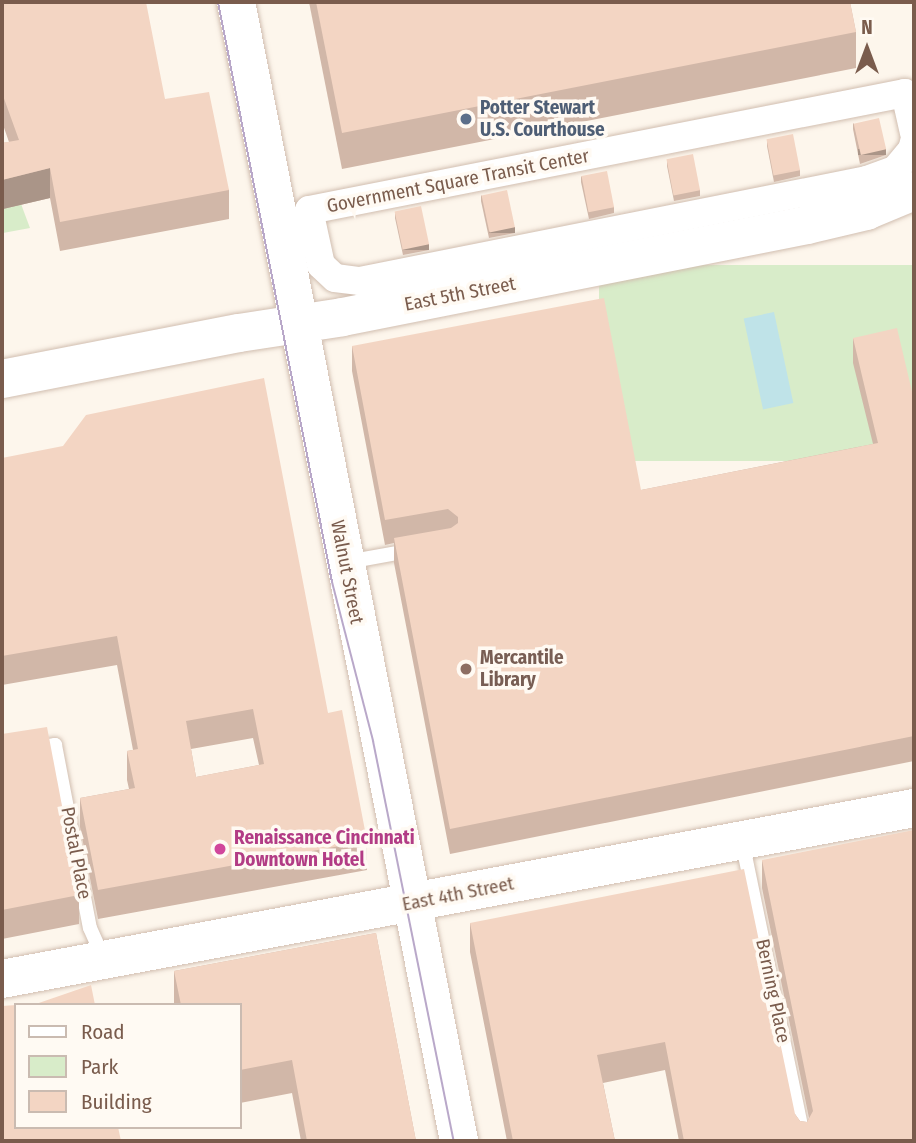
<!DOCTYPE html>
<style>
body{margin:0}
#map{position:relative;width:916px;height:1143px;overflow:hidden;background:#fdf6ec;font-family:"Fira Sans Condensed",sans-serif}
div>[style]{position:absolute}
[style*='--x']{left:calc(var(--x)*1px);top:calc(var(--y)*1px);width:calc(var(--w)*1px);rotate:calc(var(--a)*1deg)}
.green>*{inset:0;background:#d8ecc9;transform-origin:0 0}
.water>*{inset:0;background:#bfe3e8;transform-origin:0 0}
.roads{filter:drop-shadow(0 0 2px #d1beb0) drop-shadow(0 0 2px #d1beb0)}
.lane>*{height:14px;margin:-7px;padding:0 7px;transform-origin:7px;border-radius:7px;background:#fff}
.street>*{height:28px;margin:-14px;padding:0 14px;transform-origin:14px;border-radius:14px;background:#fff}
.secondary>*{height:38px;margin:-19px;padding:0 19px;transform-origin:19px;border-radius:19px;background:#fff}
.tram>*{height:2px;margin:-1px;padding:0 1px;transform-origin:1px;border-radius:1px;background:#b9a8c9}
.wall>*{inset:0;background:#d1b7a8}
.shaded-wall>*{inset:0;background:#aa9588;transform-origin:0 0}
.building>*{inset:0;background:#f3d5c3;transform-origin:0 0}
.dots>*{width:19px;height:19px;translate:-50% -50%;box-sizing:border-box;border:4px solid #fffaf3;border-radius:50%}
span{translate:-50% -50%;white-space:nowrap;text-align:center;line-height:1.15;-webkit-text-stroke:7px #fffaf3;paint-order:stroke}
.service-label{font-size:19px;color:#4e5e75;font-weight:700}
.left{translate:0 -50%;text-align:left}
.street-label{font-size:19px;color:#7a5c4d}
.education-label{font-size:19px;color:#785e54;font-weight:700}
.hotel-label{font-size:19px;color:#b23c85;font-weight:700}
.frame{position:absolute;inset:0;border:4px solid #7a5c4d;pointer-events:none}
.legend{position:absolute;left:14px;top:1003px;width:228px;height:126px;box-sizing:border-box;background:#fffaf3;border:2px solid #cabbb1;margin:0;padding:9px 12px;list-style:none;font-size:21px;color:#7a5c4d}
.legend li{display:flex;align-items:center;gap:14px;height:35px}
.legend b{width:35px;border:2px solid #cabbb1}
.north{position:absolute;left:832px;top:14px;width:70px;height:70px;-webkit-text-stroke:5px #fffaf3;paint-order:stroke;rotate:0deg;font-size:19px;font-weight:700;line-height:28px;text-align:center;color:#7a5c4d}
.north::after{content:'';display:block;margin:auto;width:24px;height:32px;background:#7a5c4d;clip-path:polygon(50% 0,100% 100%,50% 72%,0 100%)}
</style>
<div id="map">
<div class="green">
<i style="clip-path:polygon(2px 153px,30px 228px,3px 233px)"></i>
<i style="left:913px;top:265px;width:196px;height:314px;rotate:90deg"></i>
</div>
<div class="water">
<i style="left:774px;top:312px;width:93px;height:31px;rotate:78deg"></i>
</div>
<div class="roads">
<div class="lane">
<i style="--x:347;--y:562;--w:67;--a:-10.3"></i>
<i style="--x:2;--y:754;--w:54;--a:-9.6"></i>
<i style="--x:55;--y:745;--w:186;--a:79.2"></i>
<i style="--x:90;--y:928;--w:32;--a:66"></i>
<i style="--x:742;--y:841;--w:306;--a:78.3"></i>
</div>
<div class="street">
<i style="--x:914;--y:133;--w:41;--a:-102.7"></i>
<i style="--x:905;--y:93;--w:607;--a:168.89"></i>
<i style="--x:309;--y:210;--w:56;--a:77.7"></i>
<i style="--x:321;--y:265;--w:19;--a:43"></i>
<i style="--x:335;--y:278;--w:25;--a:7"></i>
<i style="--x:360;--y:281;--w:517;--a:-11.27"></i>
<i style="--x:867;--y:180;--w:30;--a:-20"></i>
<i style="--x:895;--y:170;--w:26;--a:-50"></i>
<i style="--x:912;--y:150;--w:8;--a:-76"></i>
</div>
<div class="secondary">
<i style="--x:236;--y:2;--w:1161;--a:78.92"></i>
<i style="--x:2;--y:379;--w:241;--a:-11"></i>
<i style="--x:239;--y:333;--w:105;--a:-8.7"></i>
<i style="--x:343;--y:317;--w:473;--a:-11.2"></i>
<i style="--x:807;--y:225;--w:61;--a:-13.3"></i>
<i style="--x:866;--y:211;--w:52;--a:-22.6"></i>
<i style="--x:2;--y:979;--w:928;--a:-10.62"></i>
</div>
</div>
<div class="tram">
<i style="--x:218;--y:2;--w:591;--a:78.88"></i>
<i style="--x:332;--y:582;--w:164;--a:75.5"></i>
<i style="--x:373;--y:741;--w:408;--a:78.6"></i>
</div>
<div class="wall">
<i style="clip-path:polygon(2px 2px,165px 99px,229px 190px,229px 219px,60px 251px,50px 198px,3px 209px,3px 233px,2px 143px,9px 142px,2px 122px)"></i>
<i style="clip-path:polygon(309px 2px,850px 2px,856px 32px,856px 68px,342px 169px)"></i>
<i style="clip-path:polygon(853px 123px,886px 155px,860px 164px,853px 129px)"></i>
<i style="clip-path:polygon(767px 140px,800px 170px,800px 176px,774px 182px,767px 146px)"></i>
<i style="clip-path:polygon(667px 160px,700px 190px,700px 196px,674px 201px,667px 166px)"></i>
<i style="clip-path:polygon(581px 176px,614px 207px,614px 213px,589px 219px,581px 182px)"></i>
<i style="clip-path:polygon(481px 195px,515px 233px,489px 238px,481px 201px)"></i>
<i style="clip-path:polygon(395px 212px,429px 250px,403px 255px,395px 218px)"></i>
<i style="clip-path:polygon(853px 338px,914px 400px,914px 761px,450px 854px,394px 563px,394px 543px,385px 545px,352px 371px,352px 346px,641px 490px,873px 444px,853px 363px)"></i>
<i style="clip-path:polygon(evenodd,2px 458px,328px 713px,367px 841px,367px 870px,98px 919px,80px 827px,80px 798px,129px 789px,127px 780px,127px 751px,133px 750px,117px 665px,2px 685px,2px 458px,253px 738px,259px 765px,196px 777px,191px 749px,253px 738px)"></i>
<i style="clip-path:polygon(2px 734px,79px 895px,79px 924px,2px 939px)"></i>
<i style="clip-path:polygon(762px 860px,914px 1141px,679px 1141px,665px 1070px,603px 1083px,615px 1141px,507px 1141px,470px 952px,470px 923px,795px 1114px,800px 1121px,807px 1122px,809px 1118px,762px 888px)"></i>
<i style="clip-path:polygon(376px 933px,416px 1141px,301px 1141px,292px 1093px,240px 1103px,240px 1005px,174px 1005px,174px 971px)"></i>
</div>
<div class="shaded-wall">
<i style="left:886px;top:149px;width:6px;height:28px;rotate:90deg"></i>
<i style="clip-path:polygon(50px 168px,50px 198px,3px 209px,3px 233px,2px 233px,2px 180px)"></i>
<i style="left:515px;top:227px;width:6px;height:26px;rotate:90deg"></i>
<i style="left:429px;top:244px;width:6px;height:26px;rotate:90deg"></i>
</div>
<div class="building">
<i style="clip-path:polygon(2px 2px,146px 2px,165px 99px,209px 92px,229px 190px,60px 222px,50px 168px,2px 180px,2px 143px,19px 140px,2px 93px)"></i>
<i style="clip-path:polygon(316px 2px,850px 2px,856px 32px,342px 133px)"></i>
<i style="left:879px;top:118px;width:32px;height:26px;rotate:77deg"></i>
<i style="left:793px;top:134px;width:37px;height:27px;rotate:79deg"></i>
<i style="left:693px;top:154px;width:37px;height:27px;rotate:79deg"></i>
<i style="left:607px;top:171px;width:37px;height:26px;rotate:79deg"></i>
<i style="left:507px;top:190px;width:38px;height:26px;rotate:78deg"></i>
<i style="left:421px;top:206px;width:39px;height:27px;rotate:78deg"></i>
<i style="clip-path:polygon(604px 298px,641px 490px,878px 443px,853px 338px,897px 328px,914px 400px,914px 736px,450px 829px,394px 538px,451px 528px,458px 523px,458px 517px,448px 509px,385px 520px,352px 346px)"></i>
<i style="clip-path:polygon(evenodd,264px 378px,328px 713px,342px 710px,367px 841px,98px 890px,80px 798px,135px 788px,127px 751px,138px 749px,117px 636px,2px 656px,2px 458px,63px 446px,86px 415px,264px 378px,253px 709px,264px 764px,196px 777px,186px 721px,253px 709px)"></i>
<i style="clip-path:polygon(47px 727px,79px 895px,2px 910px,2px 734px)"></i>
<i style="clip-path:polygon(914px 830px,914px 1141px,684px 1141px,665px 1042px,597px 1055px,615px 1141px,513px 1141px,470px 923px,744px 869px,795px 1114px,800px 1121px,807px 1122px,813px 1111px,762px 860px)"></i>
<i style="clip-path:polygon(376px 933px,416px 1141px,307px 1141px,292px 1060px,240px 1070px,240px 1005px,181px 1005px,174px 971px)"></i>
<i style="clip-path:polygon(91px 985px,95px 1005px,29px 1005px,33px 1005px)"></i>
<i style="clip-path:polygon(16px 1005px,16px 1127px,118px 1127px,121px 1141px,2px 1141px,2px 1006px)"></i>
</div>
<div class="dots">
<i style="left:466px;top:119px;background:#5c6f8a"></i>
<i style="left:466px;top:669px;background:#8d6e63"></i>
<i style="left:220px;top:849px;background:#d1479c"></i>
</div>
<div class="service-label">
<span class="left" style="left:480px;top:119px">Potter Stewart<br>U.S. Courthouse</span>
</div>
<div class="street-label">
<span style="left:458px;top:181px;rotate:-11deg">Government Square Transit Center</span>
<span style="left:460px;top:294px;rotate:-11deg">East 5th Street</span>
<span style="left:347px;top:572px;rotate:79deg">Walnut Street</span>
<span style="left:76px;top:853px;rotate:79deg">Postal Place</span>
<span style="left:458px;top:894px;rotate:-11deg">East 4th Street</span>
<span style="left:773px;top:991px;rotate:78deg">Berning Place</span>
</div>
<div class="education-label">
<span class="left" style="left:480px;top:669px">Mercantile<br>Library</span>
</div>
<div class="hotel-label">
<span class="left" style="left:234px;top:849px">Renaissance Cincinnati<br>Downtown Hotel</span>
</div>
<div class="frame"></div>
<ul class="legend">
<li><b style="height:9px;background:#fff"></b>Road</li>
<li><b style="height:19px;background:#d8ecc9"></b>Park</li>
<li><b style="height:19px;background:#f3d5c3"></b>Building</li>
</ul>
<div class="north">N</div>
</div>
